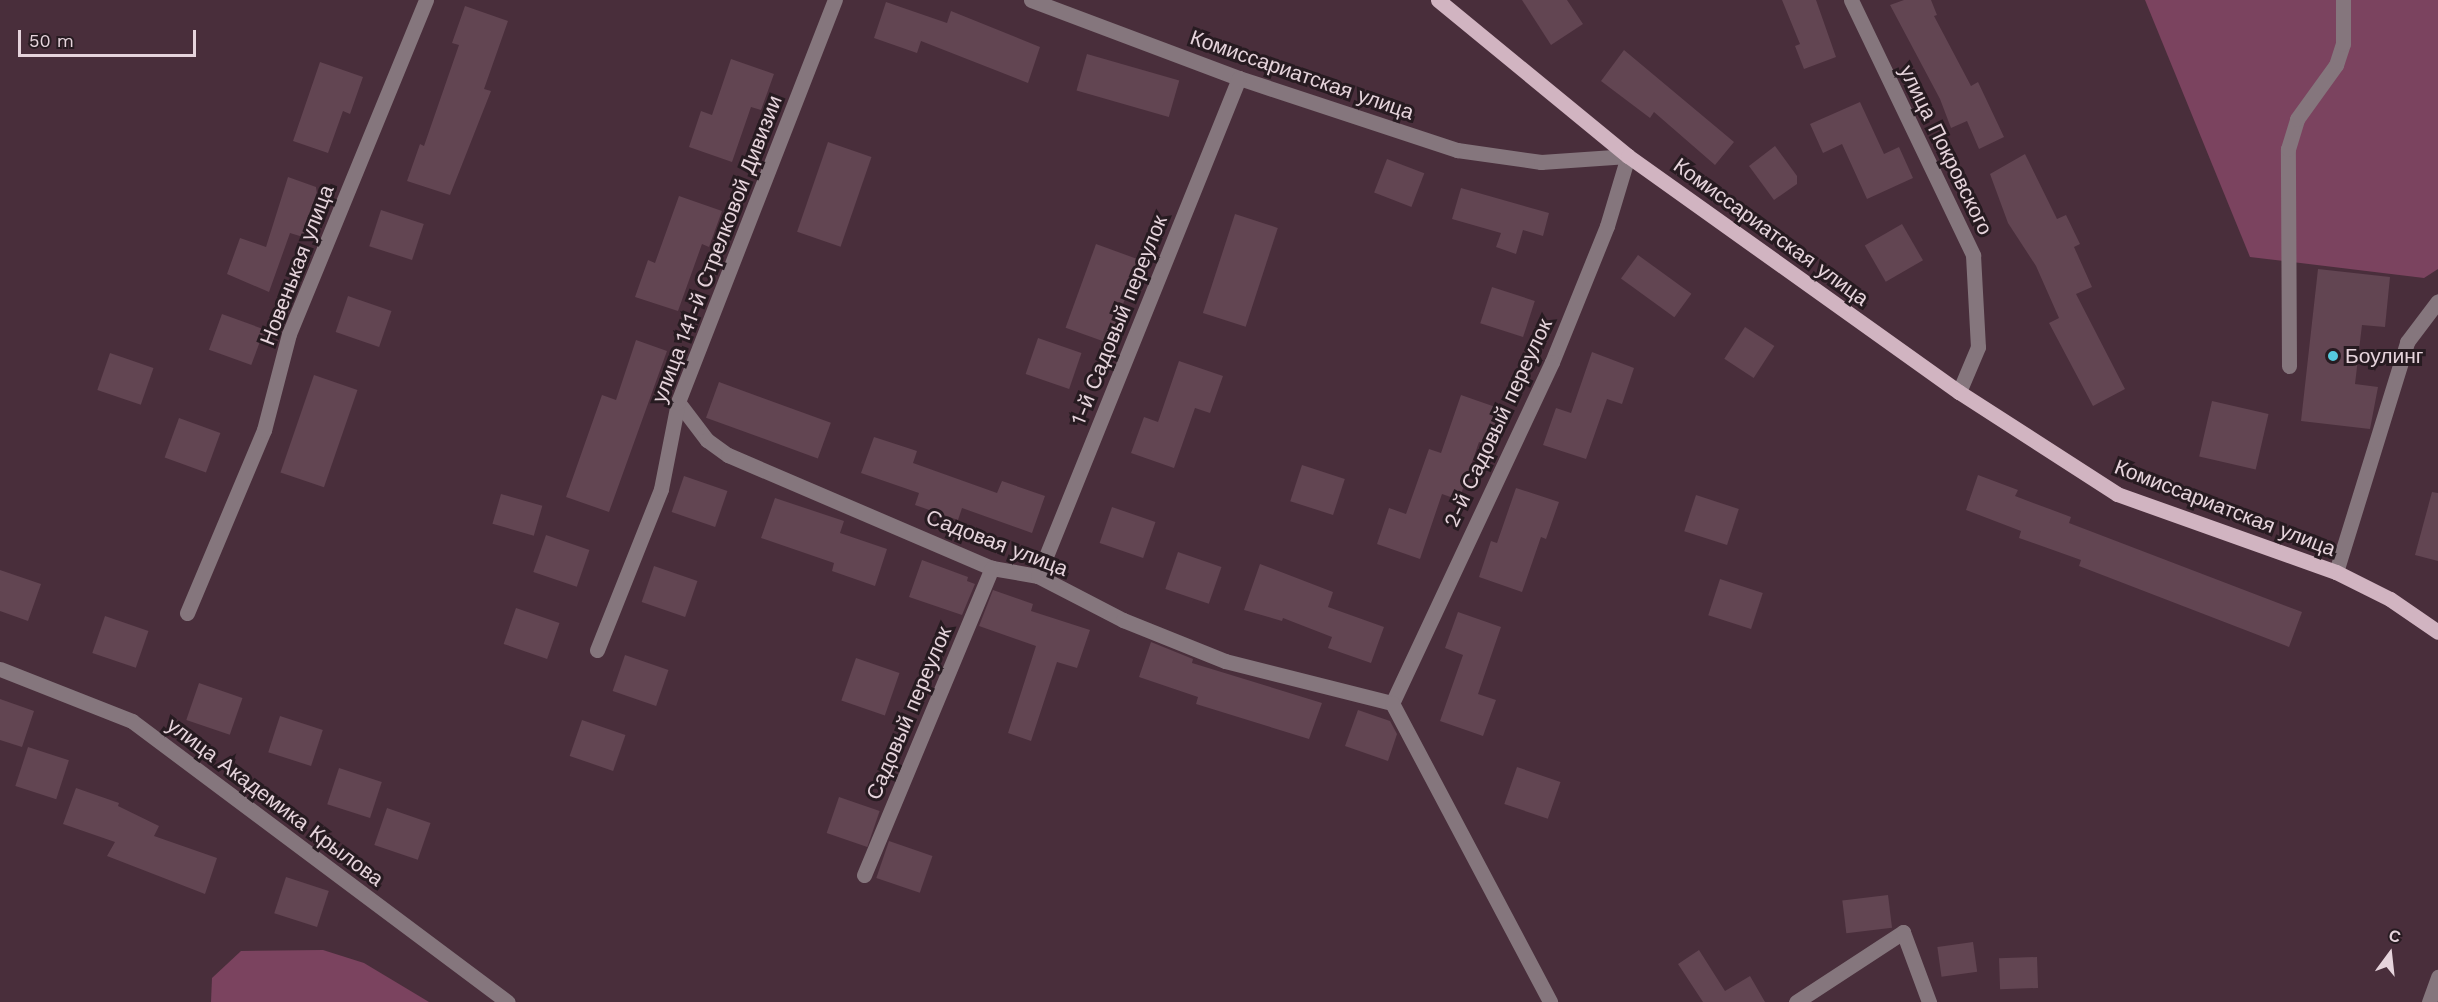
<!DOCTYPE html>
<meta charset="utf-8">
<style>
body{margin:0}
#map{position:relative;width:2438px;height:1002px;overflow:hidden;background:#492e3b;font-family:"Work Sans",sans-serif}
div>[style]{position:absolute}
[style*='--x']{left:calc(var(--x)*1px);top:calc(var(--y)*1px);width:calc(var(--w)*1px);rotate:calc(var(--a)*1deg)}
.green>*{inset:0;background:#7b435f}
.building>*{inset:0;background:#624552;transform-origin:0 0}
.minor>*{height:15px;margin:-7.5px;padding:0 7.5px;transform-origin:7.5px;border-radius:7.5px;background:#85767d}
.major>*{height:15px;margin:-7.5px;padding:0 7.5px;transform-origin:7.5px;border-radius:7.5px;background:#d1b4c1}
.dots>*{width:16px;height:16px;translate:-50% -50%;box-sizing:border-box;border:3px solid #271b21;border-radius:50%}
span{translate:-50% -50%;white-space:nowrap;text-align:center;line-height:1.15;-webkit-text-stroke:6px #271b21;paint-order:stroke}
.street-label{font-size:21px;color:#e6d4dc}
.poi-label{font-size:21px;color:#e6d4dc}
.left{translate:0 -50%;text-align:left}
.north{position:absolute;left:2360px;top:924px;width:60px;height:60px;-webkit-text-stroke:4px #271b21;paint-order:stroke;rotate:15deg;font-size:16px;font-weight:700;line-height:24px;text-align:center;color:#e6d4dc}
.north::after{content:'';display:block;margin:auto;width:21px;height:27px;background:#e6d4dc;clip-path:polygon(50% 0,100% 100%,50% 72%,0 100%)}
.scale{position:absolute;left:18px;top:30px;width:178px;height:27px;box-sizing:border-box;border:3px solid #e6d4dc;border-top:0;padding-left:8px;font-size:18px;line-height:21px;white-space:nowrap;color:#e6d4dc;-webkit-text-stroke:4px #271b21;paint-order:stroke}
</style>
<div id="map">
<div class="green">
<i style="clip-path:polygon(2145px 0,2438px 0,2438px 269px,2424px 278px,2250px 257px)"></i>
<i style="clip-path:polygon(323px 950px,364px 963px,429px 1002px,211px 1002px,212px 978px,241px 951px)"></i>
</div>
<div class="building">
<i style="clip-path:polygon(1522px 0,1567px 0,1583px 24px,1551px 45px)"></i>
<i style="clip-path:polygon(1782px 0,1816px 0,1836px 57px,1804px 69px,1795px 46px,1800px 44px)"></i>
<i style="clip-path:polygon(1904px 0,1931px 0,1937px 15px,1934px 16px,1971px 86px,1978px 82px,2004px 137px,1979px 149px,1967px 121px,1951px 128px,1940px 99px,1890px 5px)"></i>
<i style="clip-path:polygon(886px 2px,947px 23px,951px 11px,1040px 47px,1028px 83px,921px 41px,917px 53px,874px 38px)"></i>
<i style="clip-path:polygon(465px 6px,508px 21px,484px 89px,491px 91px,450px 195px,407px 181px,420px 144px,424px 146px,459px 45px,452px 43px)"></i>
<i style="clip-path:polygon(1624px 50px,1734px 142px,1715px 165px,1654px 112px,1650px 118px,1601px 81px)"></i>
<i style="left:1087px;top:54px;width:96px;height:38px;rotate:16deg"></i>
<i style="clip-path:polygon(731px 59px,774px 74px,761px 110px,751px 107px,732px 162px,689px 147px,701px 111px,712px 115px)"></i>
<i style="clip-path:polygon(320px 62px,363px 77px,350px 114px,343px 111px,328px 153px,293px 141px)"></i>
<i style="clip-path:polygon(1860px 102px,1884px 154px,1899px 147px,1913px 178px,1867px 199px,1842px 144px,1823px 153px,1810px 124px)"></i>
<i style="left:828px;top:142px;width:46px;height:95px;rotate:19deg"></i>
<i style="clip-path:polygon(1775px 146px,1797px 176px,1797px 184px,1774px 200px,1749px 166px)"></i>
<i style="clip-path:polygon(2025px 154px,2057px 219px,2066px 215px,2080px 244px,2074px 247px,2092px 287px,2076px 294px,2125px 389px,2093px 406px,2049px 323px,2059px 318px,2036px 266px,2008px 223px,1990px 174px)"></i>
<i style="left:1387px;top:159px;width:40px;height:36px;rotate:21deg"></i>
<i style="clip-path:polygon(288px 177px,316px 187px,317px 194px,303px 237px,290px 233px,269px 292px,227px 274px,240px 238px,266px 247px)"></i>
<i style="clip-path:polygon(1461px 188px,1549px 213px,1543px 236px,1523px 230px,1516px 254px,1496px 247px,1501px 233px,1452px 219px)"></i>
<i style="clip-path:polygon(679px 196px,722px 211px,709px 247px,702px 244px,678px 311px,635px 297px,648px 260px,655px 263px)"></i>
<i style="left:381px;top:210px;width:45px;height:38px;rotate:18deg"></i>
<i style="left:1235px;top:214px;width:45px;height:104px;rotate:18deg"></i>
<i style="left:1902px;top:224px;width:42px;height:43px;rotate:60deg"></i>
<i style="left:1096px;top:244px;width:46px;height:89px;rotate:20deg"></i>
<i style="left:1638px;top:255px;width:66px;height:29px;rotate:36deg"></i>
<i style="clip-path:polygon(2318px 269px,2390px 277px,2385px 327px,2362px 325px,2355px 384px,2378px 387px,2370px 429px,2301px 421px)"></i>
<i style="left:1492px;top:287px;width:45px;height:38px;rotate:18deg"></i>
<i style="left:348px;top:296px;width:46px;height:38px;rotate:19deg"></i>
<i style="left:222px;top:314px;width:45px;height:38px;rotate:20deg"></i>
<i style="left:1745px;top:327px;width:35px;height:38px;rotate:33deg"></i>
<i style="left:1038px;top:338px;width:46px;height:38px;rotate:19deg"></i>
<i style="clip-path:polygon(636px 340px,667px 351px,609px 512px,566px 497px,602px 395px,616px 400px)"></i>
<i style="clip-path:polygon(1592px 352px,1634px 368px,1622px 404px,1607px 399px,1586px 459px,1543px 445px,1556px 408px,1571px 413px)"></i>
<i style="left:110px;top:353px;width:46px;height:39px;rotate:19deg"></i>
<i style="clip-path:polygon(1179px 361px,1223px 376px,1210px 413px,1195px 408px,1174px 468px,1131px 453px,1144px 417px,1158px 422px)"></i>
<i style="left:314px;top:375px;width:46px;height:103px;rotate:19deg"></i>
<i style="left:719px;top:382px;width:119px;height:38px;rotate:20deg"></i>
<i style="clip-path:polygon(1461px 395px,1504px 410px,1491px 446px,1479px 442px,1459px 500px,1442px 494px,1420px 559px,1377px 544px,1389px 508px,1406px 514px,1429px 449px,1441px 453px)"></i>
<i style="left:2212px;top:401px;width:58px;height:57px;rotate:13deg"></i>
<i style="left:179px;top:418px;width:44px;height:42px;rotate:20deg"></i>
<i style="clip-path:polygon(874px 437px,917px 451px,913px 463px,997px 493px,1002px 481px,1045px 496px,1032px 533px,962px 508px,958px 520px,915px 505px,919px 493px,861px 473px)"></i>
<i style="left:1302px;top:465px;width:45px;height:38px;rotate:18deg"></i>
<i style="clip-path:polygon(1978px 475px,2018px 490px,2015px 496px,2071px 517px,2069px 523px,2302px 612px,2289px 647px,2079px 566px,2081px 560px,2019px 538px,2021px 531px,1966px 510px)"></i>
<i style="left:684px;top:476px;width:46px;height:38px;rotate:19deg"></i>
<i style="clip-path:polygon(1516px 488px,1559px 502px,1546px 539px,1541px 537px,1522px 592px,1479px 577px,1491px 541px,1497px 543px)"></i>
<i style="clip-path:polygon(2432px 492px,2438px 493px,2438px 561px,2415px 555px)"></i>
<i style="left:501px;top:494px;width:43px;height:31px;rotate:16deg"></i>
<i style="left:1696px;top:495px;width:45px;height:38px;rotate:18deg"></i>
<i style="clip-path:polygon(775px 498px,844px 521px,840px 533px,887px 549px,875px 586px,832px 571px,834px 563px,761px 538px)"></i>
<i style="left:1112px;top:507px;width:46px;height:38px;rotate:19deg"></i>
<i style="left:546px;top:535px;width:46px;height:39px;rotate:19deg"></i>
<i style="left:1178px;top:552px;width:46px;height:39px;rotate:19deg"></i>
<i style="clip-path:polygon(922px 560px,968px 577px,967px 581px,975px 584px,962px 615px,909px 597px)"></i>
<i style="clip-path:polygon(1260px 564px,1333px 592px,1328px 607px,1384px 627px,1371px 663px,1328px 648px,1332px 637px,1283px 618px,1282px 621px,1244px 610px)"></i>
<i style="left:654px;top:566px;width:46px;height:38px;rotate:19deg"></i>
<i style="clip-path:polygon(0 570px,41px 584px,28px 621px,0 611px)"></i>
<i style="left:1720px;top:579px;width:45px;height:38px;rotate:18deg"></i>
<i style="clip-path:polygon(993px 590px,1033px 604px,1031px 611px,1090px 630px,1077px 668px,1057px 662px,1031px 741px,1008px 733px,1036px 646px,979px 626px)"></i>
<i style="left:516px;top:608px;width:46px;height:38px;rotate:19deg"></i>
<i style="clip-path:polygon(1458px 612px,1501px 627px,1478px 694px,1496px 700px,1483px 736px,1440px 721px,1463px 655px,1445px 648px)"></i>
<i style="left:105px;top:616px;width:46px;height:39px;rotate:19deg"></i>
<i style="clip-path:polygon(1151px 642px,1193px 659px,1192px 663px,1322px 703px,1309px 739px,1196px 704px,1198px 697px,1139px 677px)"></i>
<i style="left:625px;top:655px;width:46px;height:38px;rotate:19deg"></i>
<i style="left:856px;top:658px;width:46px;height:45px;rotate:19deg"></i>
<i style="left:199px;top:683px;width:46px;height:39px;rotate:19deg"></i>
<i style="clip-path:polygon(0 699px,34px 711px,22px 747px,0 740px)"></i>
<i style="clip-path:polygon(1358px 710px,1390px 721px,1397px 734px,1388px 761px,1345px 746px)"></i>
<i style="left:280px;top:716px;width:45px;height:38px;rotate:18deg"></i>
<i style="left:582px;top:720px;width:46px;height:38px;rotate:19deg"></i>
<i style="left:28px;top:747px;width:43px;height:41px;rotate:18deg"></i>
<i style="left:1517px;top:767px;width:46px;height:39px;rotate:19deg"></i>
<i style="left:339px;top:768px;width:45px;height:38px;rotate:18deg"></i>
<i style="clip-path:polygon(76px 788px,119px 803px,118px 806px,159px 826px,154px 836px,217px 858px,205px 894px,107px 856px,115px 842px,63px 824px)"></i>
<i style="left:839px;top:797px;width:43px;height:38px;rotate:19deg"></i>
<i style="left:387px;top:808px;width:46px;height:39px;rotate:19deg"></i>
<i style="left:889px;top:841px;width:46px;height:39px;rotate:19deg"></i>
<i style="left:286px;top:877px;width:45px;height:38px;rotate:18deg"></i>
<i style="left:1888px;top:895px;width:33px;height:46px;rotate:83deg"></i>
<i style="left:1973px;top:942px;width:30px;height:36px;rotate:82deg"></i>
<i style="clip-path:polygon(1699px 950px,1725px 991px,1750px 976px,1765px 1002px,1703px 1002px,1678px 964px)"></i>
<i style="left:2037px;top:957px;width:31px;height:38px;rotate:88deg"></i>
</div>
<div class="minor">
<i style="--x:1031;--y:0;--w:222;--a:20.6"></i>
<i style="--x:1239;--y:78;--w:230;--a:18.3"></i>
<i style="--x:1457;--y:150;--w:85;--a:8.1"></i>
<i style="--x:1541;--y:162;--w:87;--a:-3.9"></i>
<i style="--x:1628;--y:156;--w:73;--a:106.7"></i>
<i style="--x:1607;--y:226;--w:147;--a:112"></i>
<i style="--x:1552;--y:362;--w:377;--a:115.1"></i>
<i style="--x:1851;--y:0;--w:283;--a:64.4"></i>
<i style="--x:1973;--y:255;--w:92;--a:86.9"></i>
<i style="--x:1978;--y:347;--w:49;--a:112.9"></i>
<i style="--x:2289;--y:366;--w:217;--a:-90.3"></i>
<i style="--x:2288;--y:149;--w:31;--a:-73"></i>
<i style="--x:2297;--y:119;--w:67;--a:-54.2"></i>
<i style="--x:2336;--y:65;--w:22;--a:-72"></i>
<i style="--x:2343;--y:44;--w:44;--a:-90"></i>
<i style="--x:678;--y:402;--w:48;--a:52.7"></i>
<i style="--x:707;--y:440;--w:26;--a:36"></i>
<i style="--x:728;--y:455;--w:287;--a:23.2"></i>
<i style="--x:992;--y:568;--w:47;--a:9.9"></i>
<i style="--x:1038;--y:576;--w:96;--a:27.4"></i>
<i style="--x:1123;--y:620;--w:110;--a:21.9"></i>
<i style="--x:1225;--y:661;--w:172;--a:14.1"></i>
<i style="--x:2336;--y:572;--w:241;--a:-72.8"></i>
<i style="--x:2407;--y:342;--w:51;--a:-52.9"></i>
<i style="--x:1038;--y:576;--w:537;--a:-68.02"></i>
<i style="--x:187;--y:613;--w:199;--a:-67.2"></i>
<i style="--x:264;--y:430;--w:99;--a:-75.4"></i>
<i style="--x:289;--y:334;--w:361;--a:-67.7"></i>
<i style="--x:597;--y:650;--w:173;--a:-68.3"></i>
<i style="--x:661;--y:489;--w:89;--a:-78.9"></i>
<i style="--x:678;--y:402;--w:432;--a:-68.7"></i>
<i style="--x:0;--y:669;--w:142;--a:21.5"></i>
<i style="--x:132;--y:721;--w:469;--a:36.8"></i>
<i style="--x:1392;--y:703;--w:338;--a:62.1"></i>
<i style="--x:864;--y:875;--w:333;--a:-67.4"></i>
<i style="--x:1796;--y:1002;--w:128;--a:-33.2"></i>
<i style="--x:1903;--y:932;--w:75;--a:69.6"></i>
<i style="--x:2429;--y:1002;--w:27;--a:-70"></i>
</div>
<div class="major">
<i style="--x:1438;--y:0;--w:246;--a:39.4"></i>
<i style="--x:1628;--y:156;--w:407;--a:35.5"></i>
<i style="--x:1959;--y:392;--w:188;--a:32.8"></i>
<i style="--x:2117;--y:494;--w:232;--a:19.6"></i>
<i style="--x:2336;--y:572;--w:60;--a:26.6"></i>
<i style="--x:2390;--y:599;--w:58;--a:34.5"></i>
</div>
<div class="dots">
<i style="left:2333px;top:356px;background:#55cade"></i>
</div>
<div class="street-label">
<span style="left:1302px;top:75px;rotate:19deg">Комиссариатская улица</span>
<span style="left:1946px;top:150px;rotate:64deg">улица Покровского</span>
<span style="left:1771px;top:232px;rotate:36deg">Комиссариатская улица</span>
<span style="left:717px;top:249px;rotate:-69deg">улица 141-й Стрелковой Дивизии</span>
<span style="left:297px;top:265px;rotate:-69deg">Новенькая улица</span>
<span style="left:1119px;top:320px;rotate:-68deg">1-й Садовый переулок</span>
<span style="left:1498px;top:423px;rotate:-65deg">2-й Садовый переулок</span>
<span style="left:2225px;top:508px;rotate:21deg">Комиссариатская улица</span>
<span style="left:997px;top:543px;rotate:21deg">Садовая улица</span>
<span style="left:909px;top:713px;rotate:-67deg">Садовый переулок</span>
<span style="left:275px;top:802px;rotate:37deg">улица Академика Крылова</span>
</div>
<div class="poi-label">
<span class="left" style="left:2345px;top:356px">Боулинг</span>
</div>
<div class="north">С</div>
<div class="scale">50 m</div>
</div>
